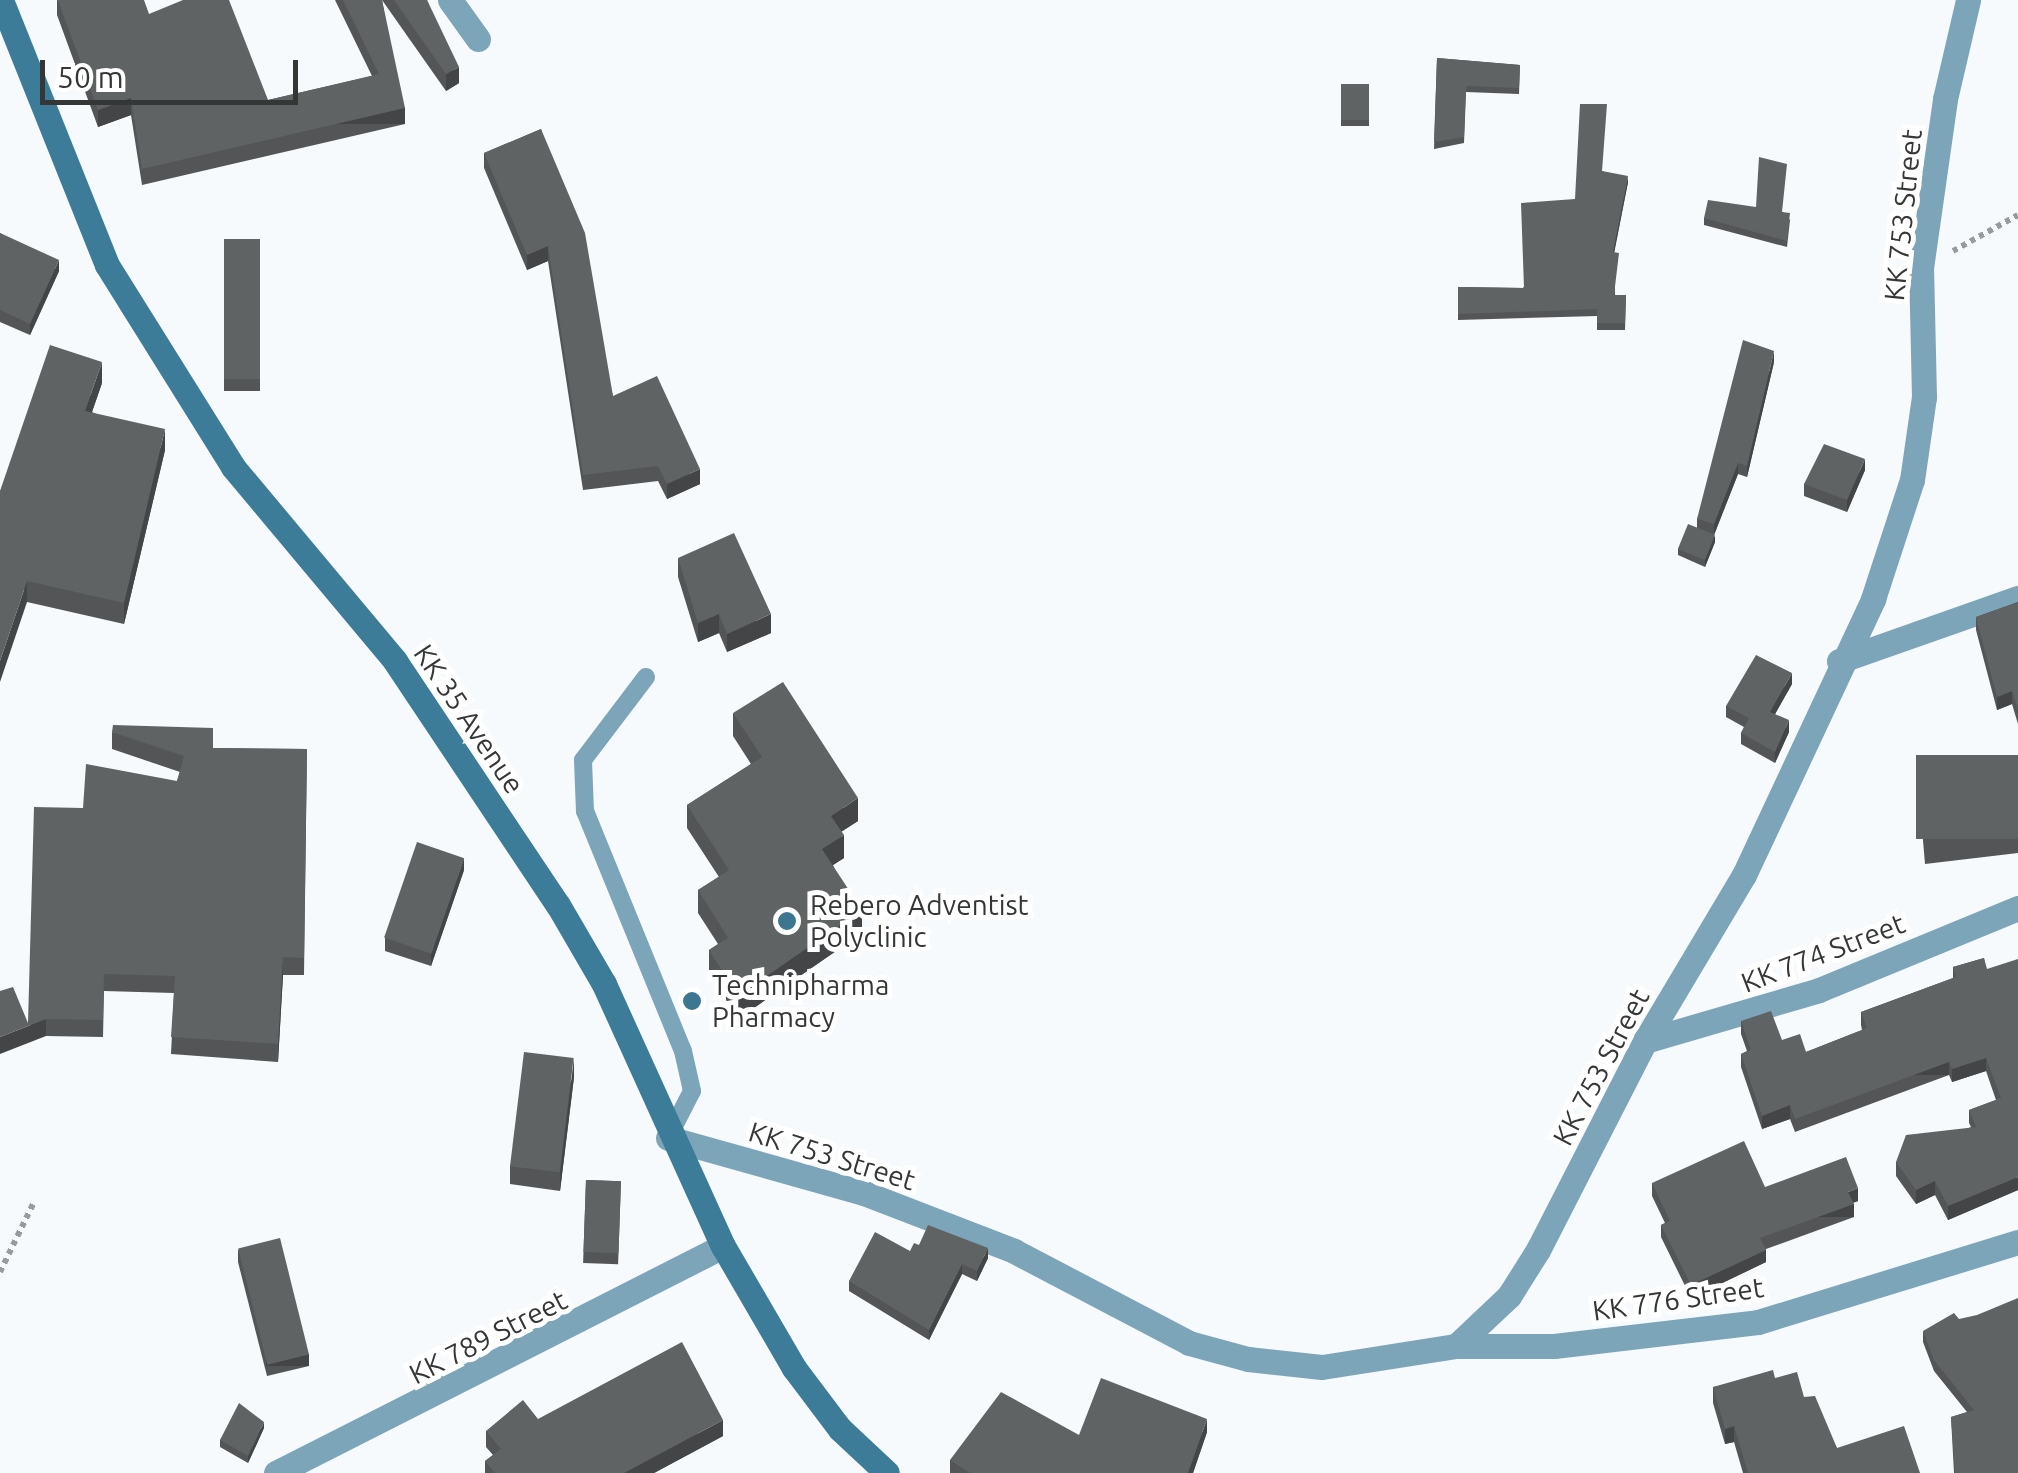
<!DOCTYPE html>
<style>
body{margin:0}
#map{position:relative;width:2018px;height:1473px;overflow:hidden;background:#f6fafc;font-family:Ubuntu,sans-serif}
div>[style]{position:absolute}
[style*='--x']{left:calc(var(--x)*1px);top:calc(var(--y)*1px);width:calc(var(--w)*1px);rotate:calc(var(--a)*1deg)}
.path>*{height:6px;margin-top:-3px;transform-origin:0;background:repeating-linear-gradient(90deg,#989b9c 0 5px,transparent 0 10px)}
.service>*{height:18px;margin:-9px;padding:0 9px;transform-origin:9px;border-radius:9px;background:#7da5b9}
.minor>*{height:25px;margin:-12.5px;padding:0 12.5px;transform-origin:12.5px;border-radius:12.5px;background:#7da5b9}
.secondary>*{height:25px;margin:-12.5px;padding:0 12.5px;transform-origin:12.5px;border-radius:12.5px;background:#3c7c99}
.wall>*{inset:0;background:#535556;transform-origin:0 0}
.shaded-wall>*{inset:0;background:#434546;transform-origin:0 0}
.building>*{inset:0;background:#606364;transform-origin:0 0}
.dots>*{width:28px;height:28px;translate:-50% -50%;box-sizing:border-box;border:5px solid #fff;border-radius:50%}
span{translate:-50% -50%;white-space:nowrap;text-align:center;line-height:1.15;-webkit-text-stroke:10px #fff;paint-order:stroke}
.street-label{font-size:28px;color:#353737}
.poi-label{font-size:28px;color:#353737}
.left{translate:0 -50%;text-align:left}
.scale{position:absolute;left:40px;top:60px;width:258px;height:45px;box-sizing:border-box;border:5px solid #353737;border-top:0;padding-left:12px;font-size:30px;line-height:35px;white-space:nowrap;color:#353737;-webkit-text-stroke:8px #fff;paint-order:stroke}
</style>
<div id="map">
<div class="path">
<i style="--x:1953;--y:251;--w:74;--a:-29"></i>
<i style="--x:0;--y:1272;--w:78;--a:-64.1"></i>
</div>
<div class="service">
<i style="--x:646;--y:677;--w:104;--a:127.2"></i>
<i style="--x:583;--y:760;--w:51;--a:87.8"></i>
<i style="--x:585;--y:811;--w:259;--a:67.8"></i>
<i style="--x:683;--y:1051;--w:41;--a:77.3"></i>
<i style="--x:692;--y:1091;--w:53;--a:117.1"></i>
</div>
<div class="minor">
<i style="--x:450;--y:0;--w:48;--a:54.3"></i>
<i style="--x:1839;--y:661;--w:190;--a:-19.4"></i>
<i style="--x:1645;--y:1041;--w:181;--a:-16.3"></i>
<i style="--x:1819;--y:990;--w:215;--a:-22.4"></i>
<i style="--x:668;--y:1138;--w:204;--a:15.7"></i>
<i style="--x:864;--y:1193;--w:161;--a:21.1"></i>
<i style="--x:1014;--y:1251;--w:198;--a:27.7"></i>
<i style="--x:1189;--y:1343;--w:61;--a:15.2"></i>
<i style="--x:1248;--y:1359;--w:74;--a:6.2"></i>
<i style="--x:1322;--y:1367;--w:136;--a:-8.9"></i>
<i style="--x:1456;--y:1346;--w:73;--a:-43.3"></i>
<i style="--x:1509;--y:1296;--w:54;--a:-57.8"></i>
<i style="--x:1538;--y:1250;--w:235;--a:-62.9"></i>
<i style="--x:1645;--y:1041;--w:193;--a:-59.2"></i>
<i style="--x:1744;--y:875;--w:305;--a:-64.9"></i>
<i style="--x:1873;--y:599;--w:125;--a:-71.9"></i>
<i style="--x:1912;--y:480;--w:84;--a:-81.8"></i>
<i style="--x:1924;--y:397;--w:129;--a:-91.3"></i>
<i style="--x:1921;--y:268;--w:171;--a:-81.9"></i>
<i style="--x:1945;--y:99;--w:102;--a:-76.9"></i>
<i style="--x:1456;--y:1346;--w:98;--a:0"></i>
<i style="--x:1554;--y:1346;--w:205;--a:-6.7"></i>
<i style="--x:1758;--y:1322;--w:272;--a:-17.1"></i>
<i style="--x:276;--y:1473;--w:501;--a:-26.92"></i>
</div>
<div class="secondary">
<i style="--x:1;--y:0;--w:285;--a:68.2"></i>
<i style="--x:107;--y:265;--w:238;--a:58"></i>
<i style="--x:233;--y:467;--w:253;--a:50.1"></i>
<i style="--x:395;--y:661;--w:293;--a:56.3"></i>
<i style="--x:558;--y:905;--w:91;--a:59.8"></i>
<i style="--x:604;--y:984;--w:288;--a:65.6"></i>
<i style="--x:723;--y:1246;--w:141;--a:59.8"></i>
<i style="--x:794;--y:1368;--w:76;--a:53"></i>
<i style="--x:840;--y:1429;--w:64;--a:43.1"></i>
</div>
<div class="wall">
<i style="clip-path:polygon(57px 0,149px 14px,268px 100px,372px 76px,335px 0,382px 0,405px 124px,142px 185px,131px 115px,98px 127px,57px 15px)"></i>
<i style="clip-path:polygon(382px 0,427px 0,459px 83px,446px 91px)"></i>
<i style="clip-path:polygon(1437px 58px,1520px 65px,1519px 94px,1466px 92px,1464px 143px,1434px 149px)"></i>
<i style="left:1341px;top:84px;width:28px;height:42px"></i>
<i style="clip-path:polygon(541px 129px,613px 396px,700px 484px,667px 499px,658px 481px,583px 490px,548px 261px,527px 270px,484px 168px,484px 153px)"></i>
<i style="clip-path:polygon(1602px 171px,1628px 182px,1614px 252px,1615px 295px,1626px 295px,1625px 330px,1597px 330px,1597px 316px,1458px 320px,1458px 287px,1523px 288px,1575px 199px)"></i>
<i style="clip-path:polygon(1783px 212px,1790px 220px,1787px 247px,1704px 225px,1704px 218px)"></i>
<i style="clip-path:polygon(0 233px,59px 271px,30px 335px,0 322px)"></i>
<i style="left:224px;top:239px;width:36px;height:152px"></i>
<i style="clip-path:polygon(1774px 362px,1747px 477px,1738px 474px,1714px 535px,1715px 542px,1705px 567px,1678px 555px,1678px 549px,1697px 528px,1697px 519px)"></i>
<i style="clip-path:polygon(102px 383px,92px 412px,165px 450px,124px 624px,27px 602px,0 491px)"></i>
<i style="clip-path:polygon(1865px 470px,1847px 512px,1804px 496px,1804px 484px)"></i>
<i style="clip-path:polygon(678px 558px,771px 633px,727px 652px,719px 633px,698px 642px,678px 577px)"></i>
<i style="clip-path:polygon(2018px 602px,2018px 724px,2012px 704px,1997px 710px,1976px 630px,1976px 617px)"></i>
<i style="clip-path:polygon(1792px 684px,1775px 714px,1789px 732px,1775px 763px,1741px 744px,1741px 733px,1744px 727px,1726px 717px,1726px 706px)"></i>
<i style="clip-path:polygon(733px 713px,858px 821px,841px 832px,844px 858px,833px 865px,862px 933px,738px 1019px,709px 973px,709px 950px,718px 944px,698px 913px,698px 890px,719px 877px,687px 828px,687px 805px,751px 764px,733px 736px)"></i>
<i style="clip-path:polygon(112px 732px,213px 748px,307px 749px,304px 975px,283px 975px,278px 1062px,171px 1054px,174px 993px,104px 991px,103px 1037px,46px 1036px,28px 1023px,83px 808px,177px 781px,180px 772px,112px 749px)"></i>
<i style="clip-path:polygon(2018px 755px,2018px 853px,1925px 864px,1917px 769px)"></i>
<i style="clip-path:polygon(464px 870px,431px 966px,385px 951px,385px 938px)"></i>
<i style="clip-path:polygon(1984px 958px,2018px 1190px,1948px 1220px,1935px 1195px,1916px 1204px,1896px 1176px,1896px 1162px,1971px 1127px,1969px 1123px,1969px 1110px,1996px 1100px,1986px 1071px,1952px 1082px,1949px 1075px,1795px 1132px,1790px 1119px,1762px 1129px,1741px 1067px,1741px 1054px,1747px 1051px,1741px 1034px,1741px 1021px,1806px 1052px,1862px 1030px,1861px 1025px,1861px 1012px,1953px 978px,1953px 967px)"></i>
<i style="clip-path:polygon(574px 1077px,560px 1191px,510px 1184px,510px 1166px)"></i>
<i style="left:586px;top:1180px;width:35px;height:83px;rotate:2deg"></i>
<i style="clip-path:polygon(1652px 1183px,1765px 1187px,1858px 1201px,1853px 1203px,1854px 1217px,1766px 1249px,1766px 1262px,1691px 1298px,1661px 1237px,1661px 1225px,1665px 1223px,1652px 1196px)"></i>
<i style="clip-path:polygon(238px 1249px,309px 1366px,267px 1376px,238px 1262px)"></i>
<i style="clip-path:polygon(910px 1251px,988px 1258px,977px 1281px,962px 1274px,929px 1340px,849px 1291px,849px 1281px)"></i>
<i style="clip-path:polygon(1923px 1331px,2018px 1473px,1954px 1473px,1951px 1417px,1967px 1412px,1934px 1371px,1923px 1342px)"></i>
<i style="clip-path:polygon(1775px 1378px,1804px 1397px,1837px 1448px,1920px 1473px,1743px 1473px,1734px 1442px,1725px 1444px,1713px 1403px,1713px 1387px)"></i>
<i style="clip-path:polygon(538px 1419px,723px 1436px,654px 1473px,485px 1473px,485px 1461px,493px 1455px,486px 1447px,486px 1431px)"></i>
<i style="clip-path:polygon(264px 1428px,248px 1463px,220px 1447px,220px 1440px)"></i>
<i style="clip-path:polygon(1207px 1432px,1193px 1473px,950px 1473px,950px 1460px,1079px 1435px)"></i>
</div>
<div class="shaded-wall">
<i style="clip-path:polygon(459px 67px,459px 83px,446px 91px,446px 74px)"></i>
<i style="clip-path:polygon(131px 98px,131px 115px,98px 127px,98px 110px)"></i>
<i style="left:405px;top:108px;width:16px;height:270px;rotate:90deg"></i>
<i style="clip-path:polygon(1628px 176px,1628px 182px,1613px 259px,1613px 252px)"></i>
<i style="clip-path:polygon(548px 246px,548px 261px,527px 270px,527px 255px)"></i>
<i style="clip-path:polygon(59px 260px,59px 271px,30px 335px,30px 324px)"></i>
<i style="clip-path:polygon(1774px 351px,1774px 362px,1747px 477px,1747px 466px)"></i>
<i style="clip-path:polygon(102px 362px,102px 383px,85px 432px,85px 411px)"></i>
<i style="clip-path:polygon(165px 429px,165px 450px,124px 624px,124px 603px)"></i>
<i style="clip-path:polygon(1865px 459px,1865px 470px,1847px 512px,1847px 500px)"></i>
<i style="clip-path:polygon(1738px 463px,1738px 474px,1714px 535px,1714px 524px)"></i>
<i style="clip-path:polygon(700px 469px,700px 484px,667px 499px,667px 484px)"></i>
<i style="clip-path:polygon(1715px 535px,1715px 542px,1705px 567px,1705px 560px)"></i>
<i style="clip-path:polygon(27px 581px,27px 602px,0 682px,0 661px)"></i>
<i style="clip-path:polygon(719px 614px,719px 633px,698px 642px,698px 623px)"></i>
<i style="clip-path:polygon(771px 614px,771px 633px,727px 652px,727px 634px)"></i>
<i style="clip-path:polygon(1792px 673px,1792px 684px,1770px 723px,1770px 712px)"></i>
<i style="clip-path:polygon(2012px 691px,2012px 704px,1997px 710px,1997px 697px)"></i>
<i style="clip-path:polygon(1789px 720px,1789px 732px,1775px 763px,1775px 752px)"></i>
<i style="clip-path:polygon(858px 798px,858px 821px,831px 838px,831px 816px)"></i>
<i style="clip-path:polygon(844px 835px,844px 858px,822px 872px,822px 849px)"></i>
<i style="clip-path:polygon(464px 858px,464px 870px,431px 966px,431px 953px)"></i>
<i style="clip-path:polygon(862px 910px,862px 933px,738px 1019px,738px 996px)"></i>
<i style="clip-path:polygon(283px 957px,283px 975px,278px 1062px,278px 1044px)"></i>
<i style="clip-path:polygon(46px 1019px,46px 1036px,0 1054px,0 1037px)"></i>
<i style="clip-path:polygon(574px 1058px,574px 1077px,560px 1191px,560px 1172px)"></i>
<i style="clip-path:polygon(1986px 1058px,1986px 1071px,1952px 1082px,1952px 1069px)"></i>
<i style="left:1949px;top:1062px;width:13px;height:164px;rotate:90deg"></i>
<i style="clip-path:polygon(1790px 1105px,1790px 1119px,1762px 1129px,1762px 1116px)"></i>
<i style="clip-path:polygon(2018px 1177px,2018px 1190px,1948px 1220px,1948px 1206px)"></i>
<i style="clip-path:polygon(1935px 1181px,1935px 1195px,1916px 1204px,1916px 1190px)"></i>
<i style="clip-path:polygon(1858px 1188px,1858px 1201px,1848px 1204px,1848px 1192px)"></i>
<i style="left:1854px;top:1204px;width:13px;height:100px;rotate:90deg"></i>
<i style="clip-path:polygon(988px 1248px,988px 1258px,977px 1281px,977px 1271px)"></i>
<i style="clip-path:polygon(1766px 1250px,1766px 1262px,1691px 1298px,1691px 1285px)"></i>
<i style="clip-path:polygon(962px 1264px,962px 1274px,929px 1340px,929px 1330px)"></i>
<i style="left:309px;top:1354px;width:12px;height:43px;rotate:90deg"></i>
<i style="clip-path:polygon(1207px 1419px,1207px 1432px,1193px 1473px,1188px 1473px)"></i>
<i style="clip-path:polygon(723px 1420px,723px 1436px,654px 1473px,624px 1473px)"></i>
<i style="clip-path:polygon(264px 1422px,264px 1428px,248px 1463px,248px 1456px)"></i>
<i style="clip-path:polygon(1734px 1426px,1734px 1442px,1725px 1444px,1725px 1429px)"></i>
</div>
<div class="building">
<i style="clip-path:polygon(58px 0,144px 0,149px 14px,183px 0,229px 0,268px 100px,379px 74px,343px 0,382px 0,405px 108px,142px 169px,131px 98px,98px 110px)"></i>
<i style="clip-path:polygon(394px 0,427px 0,459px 67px,446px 74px)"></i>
<i style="clip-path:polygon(1437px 58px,1520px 65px,1519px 88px,1466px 86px,1464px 137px,1434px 142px)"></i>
<i style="left:1341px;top:84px;width:28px;height:36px"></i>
<i style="clip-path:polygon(1580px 104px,1607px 104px,1602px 171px,1628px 176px,1613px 252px,1619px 253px,1614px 295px,1626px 295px,1625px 323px,1597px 323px,1597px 309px,1458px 314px,1458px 287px,1524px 288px,1521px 203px,1575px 199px)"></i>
<i style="clip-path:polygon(541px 129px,585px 233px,613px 396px,657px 376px,700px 469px,667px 484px,658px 466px,583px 475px,548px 246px,527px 255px,484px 153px)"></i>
<i style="clip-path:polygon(1759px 157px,1787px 164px,1782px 212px,1790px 213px,1787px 241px,1704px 218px,1708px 200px,1756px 207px)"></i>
<i style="clip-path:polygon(0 233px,59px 260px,30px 324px,0 310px)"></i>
<i style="left:224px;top:239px;width:36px;height:140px"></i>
<i style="clip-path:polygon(1743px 340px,1774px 351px,1747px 466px,1738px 463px,1714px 524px,1697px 519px)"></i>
<i style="clip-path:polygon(50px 345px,102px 362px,85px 411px,165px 429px,124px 603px,27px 581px,0 661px,0 491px)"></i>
<i style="clip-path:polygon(1824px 444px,1865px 459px,1847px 500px,1804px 484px)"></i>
<i style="left:1688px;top:524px;width:29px;height:27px;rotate:22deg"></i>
<i style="clip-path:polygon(734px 533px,771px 614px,727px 634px,719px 614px,698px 623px,678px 558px)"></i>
<i style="clip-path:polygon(2018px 602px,2018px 710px,2012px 691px,1997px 697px,1976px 617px)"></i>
<i style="clip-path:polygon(1756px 655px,1792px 673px,1770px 712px,1789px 720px,1775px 752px,1741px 733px,1749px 718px,1726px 706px)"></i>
<i style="clip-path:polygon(783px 682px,858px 798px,831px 816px,844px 835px,822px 849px,862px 910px,738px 996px,709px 950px,728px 938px,698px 890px,729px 870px,687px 805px,762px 757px,733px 713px)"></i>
<i style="clip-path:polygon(113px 725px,213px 728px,213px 748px,307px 749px,304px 958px,283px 957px,278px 1044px,171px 1037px,175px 976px,104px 974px,103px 1020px,46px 1019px,0 1037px,0 991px,13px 987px,28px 1023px,34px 807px,83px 808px,86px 764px,177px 781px,184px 756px,112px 732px)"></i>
<i style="left:2018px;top:755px;width:84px;height:102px;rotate:90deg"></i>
<i style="left:417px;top:842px;width:50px;height:101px;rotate:19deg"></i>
<i style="clip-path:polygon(1984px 958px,1987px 969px,2018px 959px,2018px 1177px,1948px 1206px,1935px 1181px,1916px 1190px,1896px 1162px,1906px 1135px,1976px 1127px,1969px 1110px,2001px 1098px,1986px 1058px,1952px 1069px,1949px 1062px,1795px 1119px,1790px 1105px,1762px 1116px,1741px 1054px,1751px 1050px,1741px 1021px,1771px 1011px,1782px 1040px,1800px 1034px,1806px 1052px,1867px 1028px,1861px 1012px,1956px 977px,1953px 967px)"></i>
<i style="left:524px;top:1052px;width:50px;height:115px;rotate:7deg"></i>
<i style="clip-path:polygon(1744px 1141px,1765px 1187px,1846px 1157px,1858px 1188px,1848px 1192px,1854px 1204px,1760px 1238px,1766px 1250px,1691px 1285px,1661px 1225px,1670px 1221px,1652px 1183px)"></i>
<i style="left:586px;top:1180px;width:35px;height:72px;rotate:2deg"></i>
<i style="clip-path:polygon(928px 1225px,988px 1248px,977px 1271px,962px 1264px,929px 1330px,849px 1281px,875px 1232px,910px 1251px,914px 1243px,919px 1245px)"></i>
<i style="left:280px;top:1238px;width:120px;height:43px;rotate:76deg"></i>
<i style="clip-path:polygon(2018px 1298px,2018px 1473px,1955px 1473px,1951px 1417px,1974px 1410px,1934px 1360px,1923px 1331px,1954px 1313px,1959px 1319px,1977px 1315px)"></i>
<i style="clip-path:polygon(682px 1342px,723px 1420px,624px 1473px,495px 1473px,485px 1461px,501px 1449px,486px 1431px,523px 1400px,538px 1419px)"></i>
<i style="clip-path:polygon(1773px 1370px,1775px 1378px,1797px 1372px,1804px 1397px,1815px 1396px,1837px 1448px,1904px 1426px,1920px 1473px,1748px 1473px,1734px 1426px,1725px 1429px,1713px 1387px)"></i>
<i style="clip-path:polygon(1101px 1378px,1207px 1419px,1188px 1473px,970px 1473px,950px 1460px,1001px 1392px,1079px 1435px)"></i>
<i style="clip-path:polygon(239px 1403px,264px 1422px,248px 1456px,220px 1440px)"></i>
</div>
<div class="dots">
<i style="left:787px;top:921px;background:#3d7690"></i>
<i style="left:692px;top:1001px;background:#3d7690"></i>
</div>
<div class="street-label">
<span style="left:1903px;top:215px;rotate:-84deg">KK 753 Street</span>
<span style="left:469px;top:719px;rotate:56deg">KK 35 Avenue</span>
<span style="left:1823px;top:953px;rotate:-21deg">KK 774 Street</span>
<span style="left:1601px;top:1067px;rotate:-62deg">KK 753 Street</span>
<span style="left:832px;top:1156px;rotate:17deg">KK 753 Street</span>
<span style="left:1678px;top:1299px;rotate:-8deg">KK 776 Street</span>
<span style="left:488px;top:1337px;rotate:-27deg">KK 789 Street</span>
</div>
<div class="poi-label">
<span class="left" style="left:810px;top:921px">Rebero Adventist<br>Polyclinic</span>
<span class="left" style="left:712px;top:1001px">Technipharma<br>Pharmacy</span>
</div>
<div class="scale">50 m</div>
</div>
